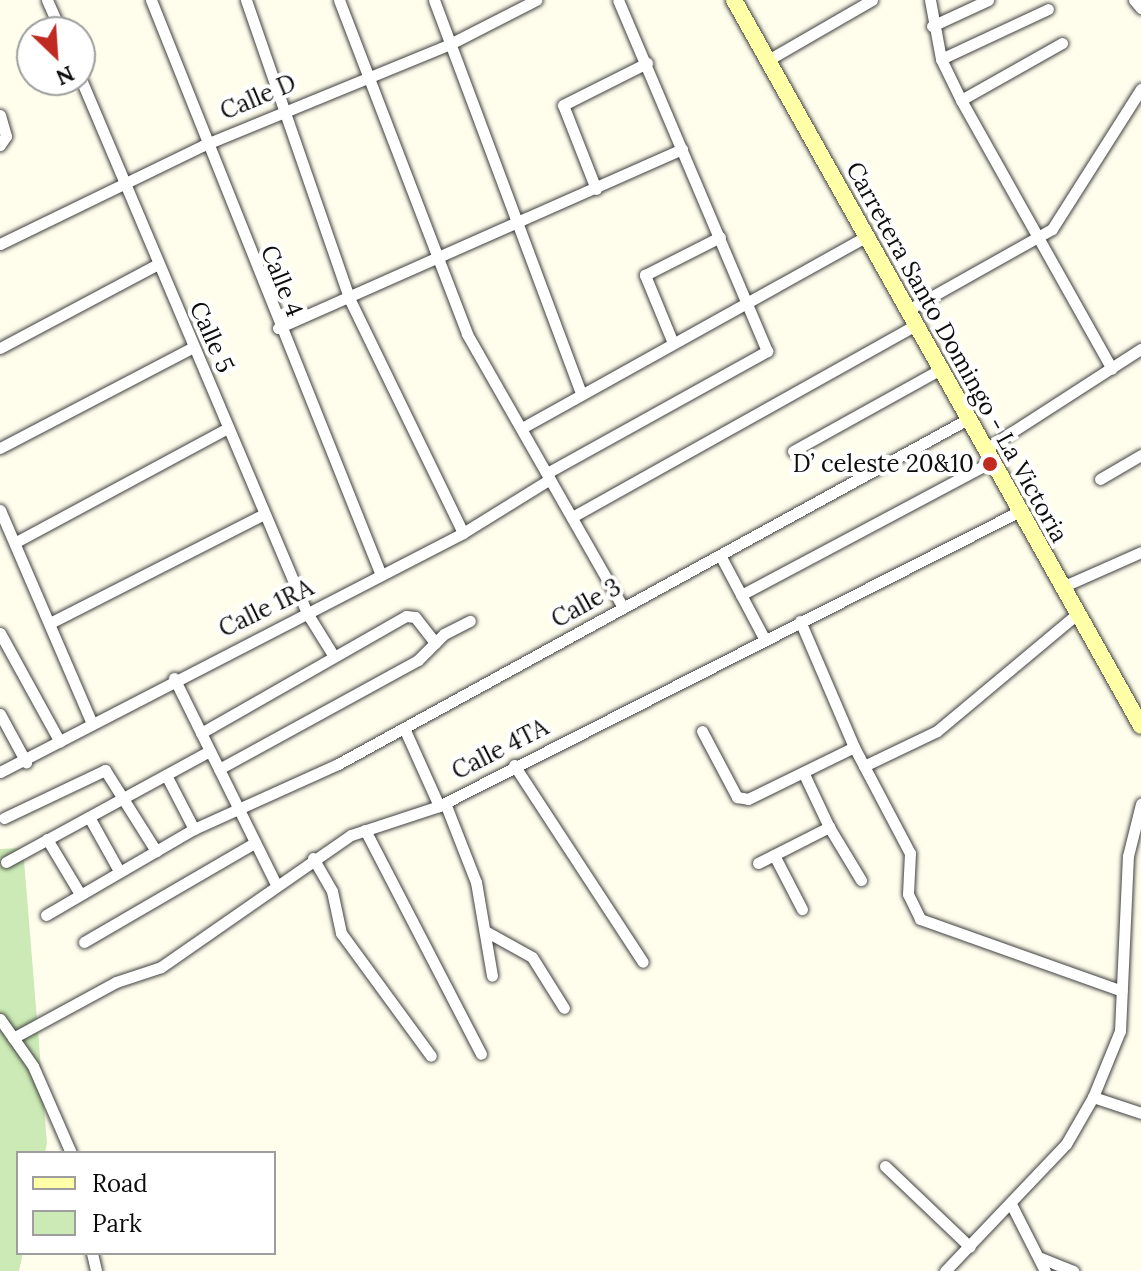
<!DOCTYPE html>
<meta charset="utf-8">
<style>
body{margin:0}
#map{position:relative;width:1141px;height:1271px;overflow:hidden;background:#fffdec;font-family:Lora,serif}
div>[style]{position:absolute}
[style*='--x']{left:calc(var(--x)*1px);top:calc(var(--y)*1px);width:calc(var(--w)*1px);rotate:calc(var(--a)*1deg)}
.green>*{inset:0;background:#cbeab5}
.roads{filter:drop-shadow(0 0 2px #404040) drop-shadow(0 0 2px #404040)}
.street>*{height:11px;margin:-5.5px;padding:0 5.5px;transform-origin:5.5px;border-radius:5.5px;background:#fff}
.secondary>*{height:16px;margin:-8px;padding:0 8px;transform-origin:8px;border-radius:8px;background:#ffffa7}
.dots>*{width:22px;height:22px;translate:-50% -50%;box-sizing:border-box;border:4px solid #fff;border-radius:50%}
span{translate:-50% -50%;white-space:nowrap;text-align:center;line-height:1.15;-webkit-text-stroke:8px #fff;paint-order:stroke}
.street-label{font-size:24px;color:#0d0d0d}
.poi-label{font-size:24px;color:#0d0d0d}
.right{translate:-100% -50%;text-align:right}
.legend{position:absolute;left:16px;top:1151px;width:260px;height:104px;box-sizing:border-box;background:#fff;border:2px solid #9e9e9e;margin:0;padding:10px 14px;list-style:none;font-size:24px;color:#0d0d0d}
.legend li{display:flex;align-items:center;gap:16px;height:40px}
.legend b{width:40px;border:2px solid #9e9e9e}
.north{position:absolute;left:16px;top:16px;width:80px;height:80px;box-sizing:border-box;background:#fff;border:2px solid #9e9e9e;border-radius:50%;rotate:155deg;font-size:22px;font-weight:700;line-height:32px;text-align:center;color:#0d0d0d}
.north::after{content:'';display:block;margin:auto;width:28px;height:36px;background:#c02a21;clip-path:polygon(50% 0,100% 100%,50% 72%,0 100%)}
</style>
<div id="map">
<div class="green">
<i style="clip-path:polygon(23px 848px,47px 1143px,45px 1153px,18px 1153px,23px 1253px,19px 1271px,0 1271px,0 849px)"></i>
</div>
<div class="roads">
<div class="street">
<i style="--x:47;--y:0;--w:35;--a:66"></i>
<i style="--x:151;--y:0;--w:619;--a:68.2"></i>
<i style="--x:246;--y:0;--w:315;--a:70.9"></i>
<i style="--x:349;--y:298;--w:261;--a:64.1"></i>
<i style="--x:339;--y:0;--w:358;--a:69"></i>
<i style="--x:467;--y:334;--w:315;--a:60.3"></i>
<i style="--x:434;--y:0;--w:421;--a:69.5"></i>
<i style="--x:930;--y:0;--w:60;--a:79.4"></i>
<i style="--x:941;--y:59;--w:46;--a:64"></i>
<i style="--x:961;--y:100;--w:308;--a:60.7"></i>
<i style="--x:1134;--y:0;--w:11;--a:49"></i>
<i style="--x:932;--y:26;--w:62;--a:-24.9"></i>
<i style="--x:941;--y:59;--w:118;--a:-25"></i>
<i style="--x:768;--y:60;--w:120;--a:-30"></i>
<i style="--x:80;--y:77;--w:582;--a:67.05"></i>
<i style="--x:307;--y:613;--w:49;--a:58.2"></i>
<i style="--x:961;--y:100;--w:116;--a:-29.4"></i>
<i style="--x:0;--y:115;--w:22;--a:74"></i>
<i style="--x:6;--y:136;--w:11;--a:124"></i>
<i style="--x:596;--y:189;--w:90;--a:-111.4"></i>
<i style="--x:563;--y:105;--w:94;--a:-26.6"></i>
<i style="--x:0;--y:244;--w:227;--a:-25.9"></i>
<i style="--x:204;--y:145;--w:266;--a:-22.3"></i>
<i style="--x:450;--y:44;--w:97;--a:-27.1"></i>
<i style="--x:906;--y:311;--w:167;--a:-29.3"></i>
<i style="--x:1052;--y:229;--w:166;--a:-57.6"></i>
<i style="--x:278;--y:328;--w:442;--a:-23.9"></i>
<i style="--x:673;--y:343;--w:74;--a:-112.4"></i>
<i style="--x:645;--y:275;--w:84;--a:-26.9"></i>
<i style="--x:0;--y:348;--w:177;--a:-28"></i>
<i style="--x:522;--y:428;--w:393;--a:-29.1"></i>
<i style="--x:0;--y:448;--w:218;--a:-27.6"></i>
<i style="--x:984;--y:450;--w:187;--a:-32.8"></i>
<i style="--x:793;--y:451;--w:167;--a:-29"></i>
<i style="--x:547;--y:473;--w:252;--a:-29"></i>
<i style="--x:767;--y:351;--w:381;--a:-113"></i>
<i style="--x:1100;--y:479;--w:48;--a:-30.3"></i>
<i style="--x:0;--y:510;--w:233;--a:66.7"></i>
<i style="--x:572;--y:517;--w:392;--a:-29.2"></i>
<i style="--x:16;--y:542;--w:241;--a:-28.3"></i>
<i style="--x:720;--y:555;--w:96;--a:62.1"></i>
<i style="--x:1062;--y:587;--w:86;--a:-23.9"></i>
<i style="--x:741;--y:595;--w:283;--a:-28"></i>
<i style="--x:800;--y:621;--w:137;--a:66.8"></i>
<i style="--x:854;--y:747;--w:120;--a:62.2"></i>
<i style="--x:910;--y:853;--w:41;--a:92.8"></i>
<i style="--x:908;--y:894;--w:28;--a:64"></i>
<i style="--x:920;--y:919;--w:214;--a:19.6"></i>
<i style="--x:50;--y:623;--w:240;--a:-27"></i>
<i style="--x:0;--y:633;--w:124;--a:61.2"></i>
<i style="--x:174;--y:678;--w:230;--a:63.7"></i>
<i style="--x:0;--y:714;--w:55;--a:61.6"></i>
<i style="--x:404;--y:728;--w:85;--a:65.8"></i>
<i style="--x:702;--y:731;--w:75;--a:62.1"></i>
<i style="--x:737;--y:797;--w:11;--a:10"></i>
<i style="--x:748;--y:799;--w:118;--a:-26.1"></i>
<i style="--x:201;--y:733;--w:236;--a:-29.7"></i>
<i style="--x:406;--y:616;--w:9;--a:6"></i>
<i style="--x:415;--y:617;--w:33;--a:52"></i>
<i style="--x:514;--y:765;--w:235;--a:56.8"></i>
<i style="--x:864;--y:766;--w:81;--a:-25.6"></i>
<i style="--x:937;--y:731;--w:182;--a:-39.9"></i>
<i style="--x:219;--y:769;--w:227;--a:-28.7"></i>
<i style="--x:418;--y:660;--w:37;--a:-45"></i>
<i style="--x:444;--y:634;--w:29;--a:-27"></i>
<i style="--x:0;--y:772;--w:521;--a:-27.3"></i>
<i style="--x:463;--y:533;--w:102;--a:-31.8"></i>
<i style="--x:166;--y:775;--w:61;--a:62.6"></i>
<i style="--x:445;--y:803;--w:85;--a:68.6"></i>
<i style="--x:476;--y:882;--w:95;--a:80.3"></i>
<i style="--x:89;--y:817;--w:62;--a:60.9"></i>
<i style="--x:4;--y:818;--w:112;--a:-25.4"></i>
<i style="--x:105;--y:770;--w:96;--a:57.8"></i>
<i style="--x:829;--y:827;--w:62;--a:58.9"></i>
<i style="--x:365;--y:830;--w:252;--a:62.6"></i>
<i style="--x:47;--y:839;--w:64;--a:59"></i>
<i style="--x:774;--y:855;--w:61;--a:62.6"></i>
<i style="--x:313;--y:858;--w:38;--a:60"></i>
<i style="--x:332;--y:891;--w:43;--a:77.9"></i>
<i style="--x:341;--y:933;--w:152;--a:53.8"></i>
<i style="--x:6;--y:862;--w:232;--a:-28.6"></i>
<i style="--x:758;--y:863;--w:80;--a:-26.9"></i>
<i style="--x:829;--y:827;--w:59;--a:-115.3"></i>
<i style="--x:46;--y:915;--w:171;--a:-30.2"></i>
<i style="--x:194;--y:829;--w:158;--a:-24.3"></i>
<i style="--x:338;--y:764;--w:716;--a:-28.71"></i>
<i style="--x:487;--y:932;--w:51;--a:29.1"></i>
<i style="--x:532;--y:957;--w:60;--a:57.9"></i>
<i style="--x:84;--y:942;--w:197;--a:-30.2"></i>
<i style="--x:0;--y:1019;--w:57;--a:54.9"></i>
<i style="--x:33;--y:1066;--w:95;--a:66.4"></i>
<i style="--x:13;--y:1038;--w:117;--a:-28.5"></i>
<i style="--x:116;--y:982;--w:47;--a:-18.4"></i>
<i style="--x:161;--y:967;--w:231;--a:-34.8"></i>
<i style="--x:351;--y:835;--w:93;--a:-18.2"></i>
<i style="--x:439;--y:806;--w:649;--a:-26.92"></i>
<i style="--x:1093;--y:1097;--w:51;--a:18.4"></i>
<i style="--x:885;--y:1166;--w:117;--a:43.6"></i>
<i style="--x:1011;--y:1204;--w:75;--a:63.1"></i>
<i style="--x:92;--y:1253;--w:18;--a:77"></i>
<i style="--x:1041;--y:1258;--w:35;--a:22"></i>
<i style="--x:945;--y:1271;--w:175;--a:-46.4"></i>
<i style="--x:1066;--y:1144;--w:54;--a:-60.1"></i>
<i style="--x:1093;--y:1097;--w:71;--a:-67.8"></i>
<i style="--x:1120;--y:1031;--w:175;--a:-87.4"></i>
<i style="--x:1128;--y:856;--w:54;--a:-76"></i>
</div>
<div class="secondary">
<i style="--x:734;--y:0;--w:832;--a:60.72"></i>
</div>
</div>
<div class="dots">
<i style="left:990px;top:464px;background:#c02a21"></i>
</div>
<div class="street-label">
<span style="left:258px;top:97px;rotate:-23deg">Calle D</span>
<span style="left:282px;top:281px;rotate:68deg">Calle 4</span>
<span style="left:212px;top:337px;rotate:66deg">Calle 5</span>
<span style="left:957px;top:352px;rotate:61deg">Carretera Santo Domingo - La Victoria</span>
<span style="left:586px;top:603px;rotate:-29deg">Calle 3</span>
<span style="left:266px;top:608px;rotate:-26deg">Calle 1RA</span>
<span style="left:500px;top:749px;rotate:-27deg">Calle 4TA</span>
</div>
<div class="poi-label">
<span class="right" style="left:974px;top:464px">D’ celeste 20&amp;10</span>
</div>
<ul class="legend">
<li><b style="height:10px;background:#ffffa7"></b>Road</li>
<li><b style="height:22px;background:#cbeab5"></b>Park</li>
</ul>
<div class="north">N</div>
</div>
